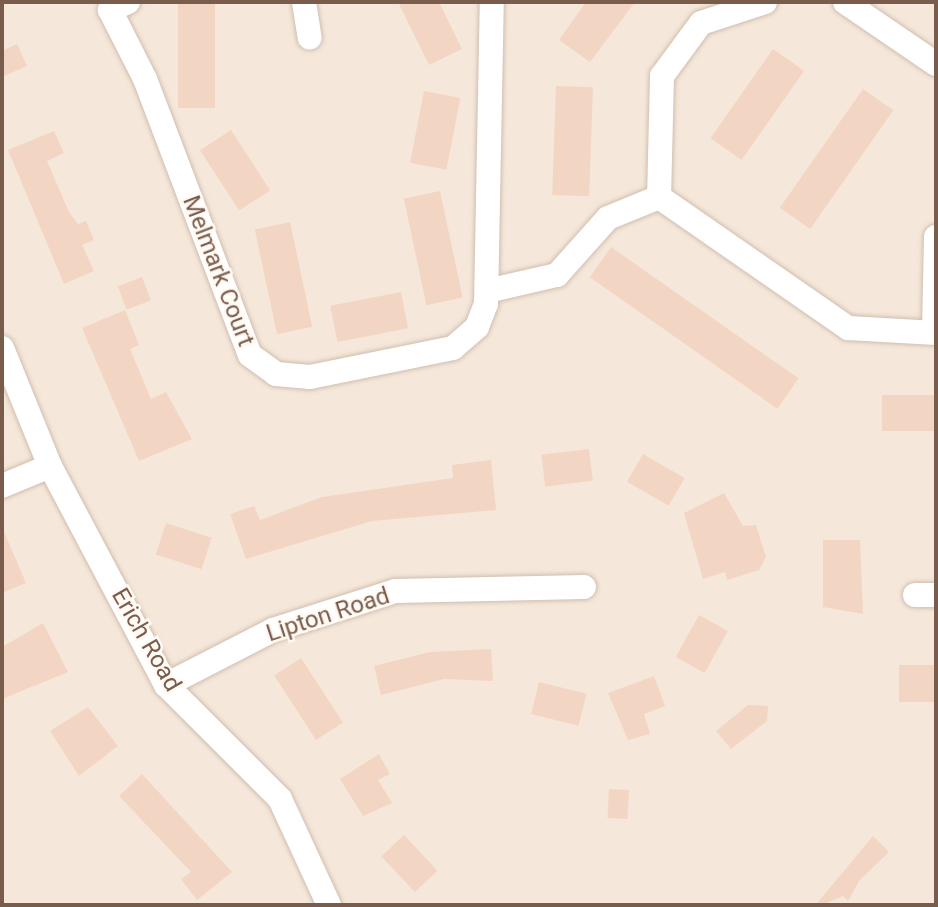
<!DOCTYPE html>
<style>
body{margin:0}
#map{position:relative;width:938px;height:907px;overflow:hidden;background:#fdf6ec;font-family:Roboto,sans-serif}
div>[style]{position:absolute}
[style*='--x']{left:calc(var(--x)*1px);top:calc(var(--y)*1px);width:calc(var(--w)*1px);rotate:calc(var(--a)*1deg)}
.residential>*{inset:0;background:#f5e8da;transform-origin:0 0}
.building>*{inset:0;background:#f3d5c3;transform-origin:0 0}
.roads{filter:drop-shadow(0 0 2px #d1beb0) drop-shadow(0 0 2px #d1beb0)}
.street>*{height:24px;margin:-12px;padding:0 12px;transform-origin:12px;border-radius:12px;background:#fff}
span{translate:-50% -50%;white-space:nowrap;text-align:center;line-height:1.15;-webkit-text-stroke:5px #fffaf3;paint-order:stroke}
.street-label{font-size:24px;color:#7a5c4d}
.frame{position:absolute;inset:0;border:4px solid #7a5c4d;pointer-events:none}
</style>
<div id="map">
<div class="residential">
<i style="left:2px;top:2px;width:934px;height:903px"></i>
</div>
<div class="building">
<i style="left:178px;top:2px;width:37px;height:106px"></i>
<i style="clip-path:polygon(398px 2px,439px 2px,462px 49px,429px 65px)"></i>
<i style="clip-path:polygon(586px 2px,635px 2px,590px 62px,559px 40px)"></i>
<i style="clip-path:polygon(17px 44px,27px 66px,2px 77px,2px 51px)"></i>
<i style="left:773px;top:49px;width:38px;height:109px;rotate:35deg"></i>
<i style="left:556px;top:86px;width:37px;height:109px;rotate:2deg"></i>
<i style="left:863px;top:89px;width:37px;height:145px;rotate:35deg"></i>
<i style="left:424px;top:91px;width:37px;height:73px;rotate:11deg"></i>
<i style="left:231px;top:130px;width:72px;height:37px;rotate:57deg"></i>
<i style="clip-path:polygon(54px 131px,64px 153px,47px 161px,69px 212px,78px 224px,86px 221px,94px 240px,82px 245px,94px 271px,64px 284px,8px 150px)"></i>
<i style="left:440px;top:191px;width:109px;height:37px;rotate:78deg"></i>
<i style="left:290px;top:222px;width:107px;height:36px;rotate:78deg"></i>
<i style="left:611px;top:247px;width:229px;height:37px;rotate:35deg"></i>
<i style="left:142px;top:277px;width:25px;height:26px;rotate:69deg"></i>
<i style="left:401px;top:292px;width:37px;height:72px;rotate:79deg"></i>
<i style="clip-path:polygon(125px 310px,139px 345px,130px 349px,151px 399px,166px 392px,192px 439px,139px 461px,82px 328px)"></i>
<i style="left:882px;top:395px;width:54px;height:36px"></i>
<i style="left:589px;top:449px;width:32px;height:48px;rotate:83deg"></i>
<i style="left:643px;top:454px;width:48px;height:32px;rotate:30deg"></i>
<i style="clip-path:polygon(491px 460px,496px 510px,372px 521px,246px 559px,230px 514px,254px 506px,260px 520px,322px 497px,453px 478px,452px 465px)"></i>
<i style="clip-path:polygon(724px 493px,743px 526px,756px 525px,766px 557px,759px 570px,727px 580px,725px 572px,703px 579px,684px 513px)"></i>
<i style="left:166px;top:523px;width:48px;height:33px;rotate:18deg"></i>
<i style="clip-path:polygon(2px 527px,26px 583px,2px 593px)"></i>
<i style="clip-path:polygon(823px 540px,860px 540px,863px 614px,823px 607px)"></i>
<i style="left:699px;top:615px;width:33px;height:48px;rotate:29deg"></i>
<i style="clip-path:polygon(43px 623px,68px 672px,2px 699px,2px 647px)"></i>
<i style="clip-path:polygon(491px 649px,493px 681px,444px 679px,381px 695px,374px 666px,430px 652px)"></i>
<i style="left:301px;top:658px;width:77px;height:32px;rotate:57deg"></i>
<i style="left:899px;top:665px;width:37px;height:37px"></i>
<i style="clip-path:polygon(654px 676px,665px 706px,644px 714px,650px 734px,628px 740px,608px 693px)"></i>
<i style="left:539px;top:682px;width:49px;height:33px;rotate:14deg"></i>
<i style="clip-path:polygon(748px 705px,768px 706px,767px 721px,731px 749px,716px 731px)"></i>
<i style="clip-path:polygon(88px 707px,118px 746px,79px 776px,50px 731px)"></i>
<i style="clip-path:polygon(379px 754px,390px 774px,378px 780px,392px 803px,363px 816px,340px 779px)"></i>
<i style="clip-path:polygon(142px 774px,232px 872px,197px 900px,181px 879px,191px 872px,119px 796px)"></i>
<i style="left:609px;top:789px;width:20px;height:29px;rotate:3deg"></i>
<i style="left:404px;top:835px;width:49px;height:31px;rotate:47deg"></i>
<i style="clip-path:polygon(873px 836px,889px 852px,859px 881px,848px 901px,843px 896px,822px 905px,818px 902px)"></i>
</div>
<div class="roads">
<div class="street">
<i style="--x:128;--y:2;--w:20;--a:156"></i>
<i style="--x:110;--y:10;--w:77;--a:63.1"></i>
<i style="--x:145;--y:79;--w:295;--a:69.2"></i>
<i style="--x:250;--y:355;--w:32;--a:36"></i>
<i style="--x:276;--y:374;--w:34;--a:5"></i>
<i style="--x:310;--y:377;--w:146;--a:-11.5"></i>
<i style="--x:453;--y:348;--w:32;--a:-41"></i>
<i style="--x:477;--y:327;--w:25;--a:-69"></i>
<i style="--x:486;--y:304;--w:302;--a:-88.9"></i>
<i style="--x:304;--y:2;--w:36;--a:81"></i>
<i style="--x:765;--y:2;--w:67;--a:161.8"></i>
<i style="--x:701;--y:23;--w:66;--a:126.3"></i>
<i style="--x:662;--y:76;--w:121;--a:91.4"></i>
<i style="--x:659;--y:197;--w:230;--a:34.7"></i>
<i style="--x:848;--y:328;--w:88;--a:3.3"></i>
<i style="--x:845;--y:2;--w:110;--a:34.3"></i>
<i style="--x:487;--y:291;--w:72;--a:-12.9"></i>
<i style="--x:557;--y:275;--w:76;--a:-48.2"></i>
<i style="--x:608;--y:218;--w:55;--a:-22.4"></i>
<i style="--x:934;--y:332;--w:95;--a:-88.8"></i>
<i style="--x:2;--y:348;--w:127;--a:67.9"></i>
<i style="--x:50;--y:466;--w:248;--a:62.1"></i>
<i style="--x:166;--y:685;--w:161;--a:45"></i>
<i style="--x:280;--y:799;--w:117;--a:65.2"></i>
<i style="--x:2;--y:486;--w:52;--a:-22.6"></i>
<i style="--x:915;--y:595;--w:21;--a:0"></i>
<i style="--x:166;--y:685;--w:120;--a:-27.2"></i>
<i style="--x:273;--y:630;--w:128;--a:-17.7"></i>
<i style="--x:395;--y:591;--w:189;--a:-1.2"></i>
</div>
</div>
<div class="street-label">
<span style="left:218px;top:271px;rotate:69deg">Melmark Court</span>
<span style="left:328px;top:615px;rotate:-18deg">Lipton Road</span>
<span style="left:146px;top:640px;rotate:60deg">Erich Road</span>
</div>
<div class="frame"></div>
</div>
